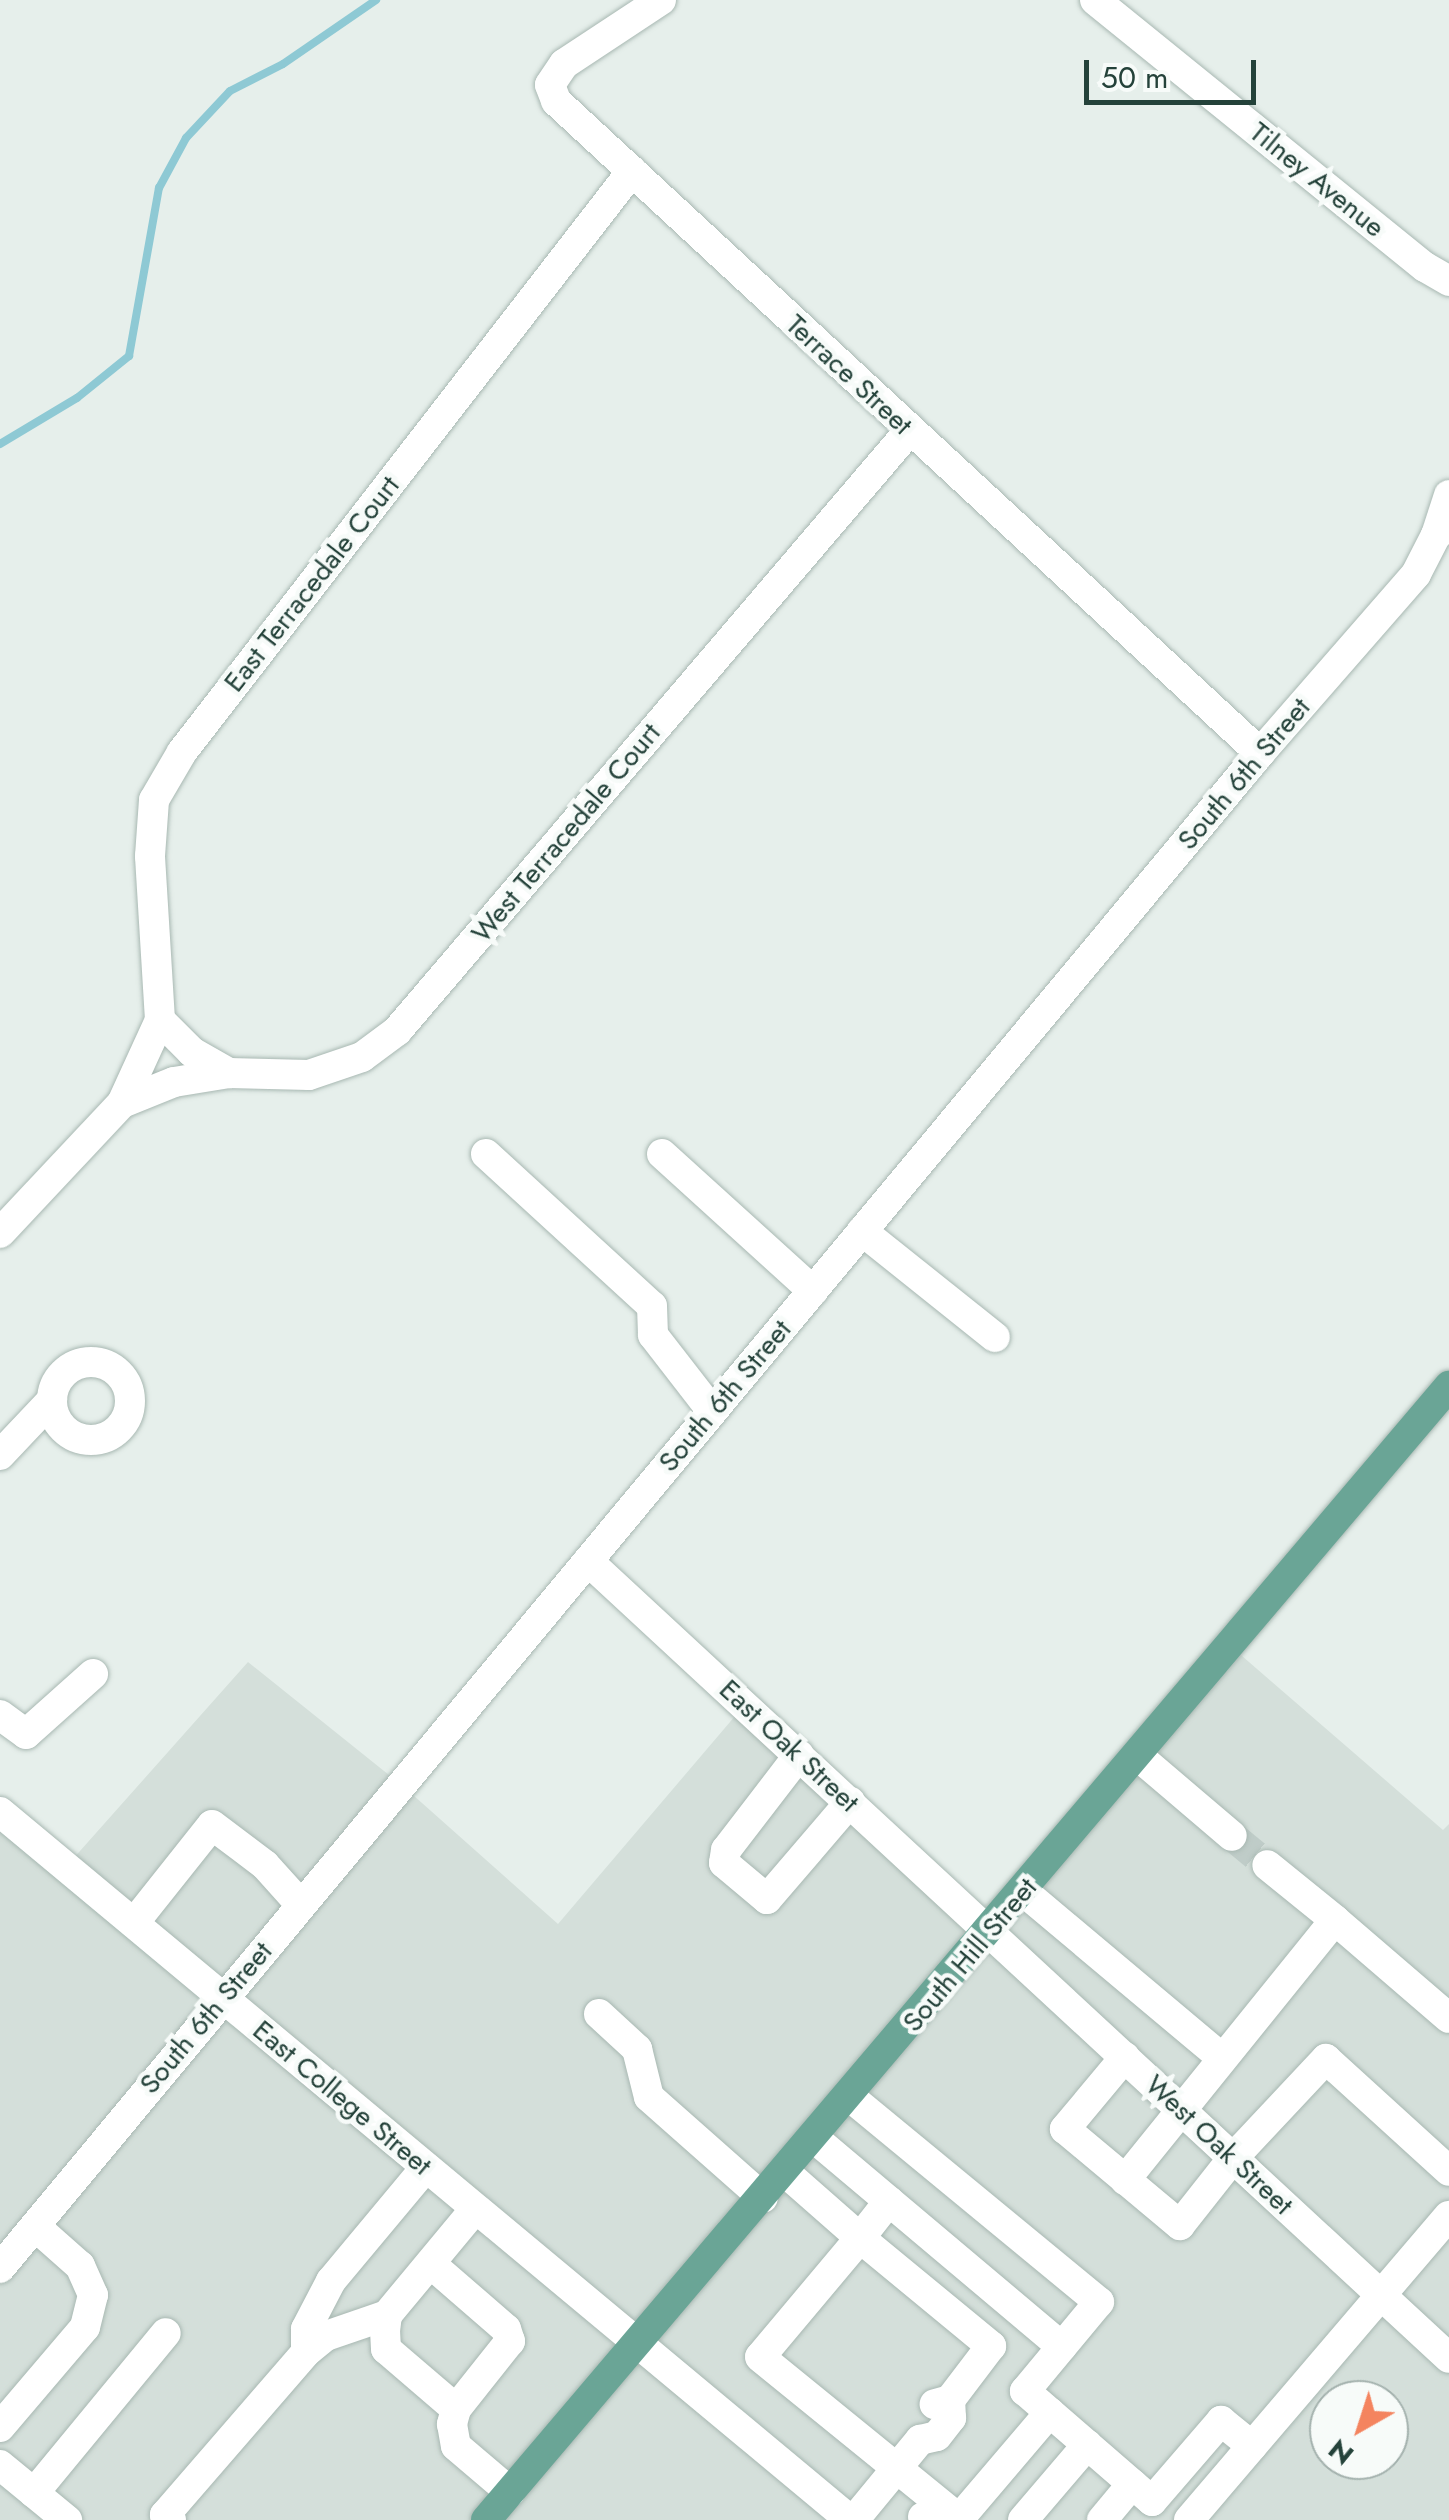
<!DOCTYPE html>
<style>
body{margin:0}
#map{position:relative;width:1449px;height:2520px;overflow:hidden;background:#e6efeb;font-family:Jost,sans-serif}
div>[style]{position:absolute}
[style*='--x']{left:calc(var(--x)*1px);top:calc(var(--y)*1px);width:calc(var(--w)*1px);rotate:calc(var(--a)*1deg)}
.built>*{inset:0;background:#d4dfda}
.stream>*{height:8px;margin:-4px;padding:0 4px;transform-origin:4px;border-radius:4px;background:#8ec9d4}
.minor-tunnel>*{height:30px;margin-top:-15px;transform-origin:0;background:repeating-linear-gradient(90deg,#bfccc8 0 30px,transparent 0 45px)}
.roads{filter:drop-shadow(0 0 2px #a8b8b2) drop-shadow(0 0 2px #a8b8b2)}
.minor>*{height:30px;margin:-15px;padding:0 15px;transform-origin:15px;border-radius:15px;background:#fff}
.minor>.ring{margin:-15px;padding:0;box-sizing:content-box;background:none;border:30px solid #fff;border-radius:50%}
.major>*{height:30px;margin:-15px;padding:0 15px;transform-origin:15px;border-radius:15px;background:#6aa596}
span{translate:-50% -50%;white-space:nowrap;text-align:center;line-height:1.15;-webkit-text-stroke:9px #f7fbf9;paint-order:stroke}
.street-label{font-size:28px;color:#24423a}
.north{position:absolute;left:1309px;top:2380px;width:100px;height:100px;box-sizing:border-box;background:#f7fbf9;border:2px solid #a3b1ad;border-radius:50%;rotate:219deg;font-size:28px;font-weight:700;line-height:40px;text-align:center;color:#24423a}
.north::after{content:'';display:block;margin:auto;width:35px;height:45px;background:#f4845f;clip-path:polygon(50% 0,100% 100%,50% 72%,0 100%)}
.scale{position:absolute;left:1084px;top:60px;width:172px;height:45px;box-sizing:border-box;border:5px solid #24423a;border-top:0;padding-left:12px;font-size:30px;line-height:35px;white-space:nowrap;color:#24423a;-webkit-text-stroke:8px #f7fbf9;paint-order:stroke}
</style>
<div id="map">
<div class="built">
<i style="clip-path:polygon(evenodd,1219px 1636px,1443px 1830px,1449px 1824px,1449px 2520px,0 2520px,0 1800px,72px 1860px,248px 1662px,404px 1787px,558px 1924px,747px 1702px,981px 1926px,1219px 1636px,1329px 2400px,1389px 2400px,1389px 2460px,1329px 2460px,1329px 2400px)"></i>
</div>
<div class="stream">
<i style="--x:0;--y:444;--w:90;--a:-30.9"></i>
<i style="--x:77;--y:398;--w:67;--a:-38.9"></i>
<i style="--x:129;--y:356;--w:171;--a:-79.9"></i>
<i style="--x:159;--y:188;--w:57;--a:-61.6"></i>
<i style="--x:186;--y:138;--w:64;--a:-46.9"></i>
<i style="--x:230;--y:91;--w:59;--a:-27"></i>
<i style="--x:283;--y:64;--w:113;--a:-34.5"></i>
</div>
<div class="minor-tunnel">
<i style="--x:1232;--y:1836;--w:45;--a:39.6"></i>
</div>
<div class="roads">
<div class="minor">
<i style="--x:661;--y:0;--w:116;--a:146.6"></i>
<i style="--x:564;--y:64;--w:25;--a:124"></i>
<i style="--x:550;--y:85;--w:17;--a:69"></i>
<i style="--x:556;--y:101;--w:960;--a:42.8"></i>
<i style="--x:1095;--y:0;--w:424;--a:39"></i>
<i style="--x:1425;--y:267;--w:28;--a:30"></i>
<i style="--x:1436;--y:535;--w:42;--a:-72"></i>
<i style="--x:160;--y:1020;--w:45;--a:45"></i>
<i style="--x:192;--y:1052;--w:43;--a:29.6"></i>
<i style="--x:229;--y:1073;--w:80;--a:1.4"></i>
<i style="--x:309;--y:1075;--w:56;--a:-18.8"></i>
<i style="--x:362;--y:1057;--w:44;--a:-36.6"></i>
<i style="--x:397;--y:1031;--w:789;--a:-49.52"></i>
<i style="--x:122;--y:1103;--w:56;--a:-22"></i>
<i style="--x:174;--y:1082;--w:56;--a:-9.3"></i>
<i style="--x:486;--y:1154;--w:225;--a:42.5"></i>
<i style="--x:652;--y:1306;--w:29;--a:88"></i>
<i style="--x:653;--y:1335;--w:96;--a:52.2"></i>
<i style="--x:662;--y:1154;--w:204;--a:42.2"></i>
<i style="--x:862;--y:1231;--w:170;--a:38.6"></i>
<i style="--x:0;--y:1233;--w:178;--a:-46.8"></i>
<i style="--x:122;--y:1103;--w:91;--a:-65.4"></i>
<i style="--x:160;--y:1020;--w:164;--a:-93.5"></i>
<i style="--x:150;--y:856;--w:56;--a:-85.9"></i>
<i style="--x:154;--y:800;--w:56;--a:-59.7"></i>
<i style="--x:182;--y:752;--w:735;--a:-52.24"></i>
<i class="ring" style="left:52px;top:1362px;width:48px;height:48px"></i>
<i style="--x:0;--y:1455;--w:76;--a:-46.6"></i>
<i style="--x:588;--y:1561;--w:1173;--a:42.79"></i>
<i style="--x:0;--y:1715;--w:32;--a:36"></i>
<i style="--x:26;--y:1734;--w:90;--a:-41.8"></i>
<i style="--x:799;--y:1755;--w:120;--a:127.5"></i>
<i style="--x:726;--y:1850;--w:13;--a:99"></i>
<i style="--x:724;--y:1863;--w:56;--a:39.9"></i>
<i style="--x:767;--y:1899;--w:128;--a:-49.4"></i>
<i style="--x:1138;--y:1756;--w:123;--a:40.4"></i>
<i style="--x:0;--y:1812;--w:1106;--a:39.79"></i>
<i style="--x:1023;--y:1891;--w:260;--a:40"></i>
<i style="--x:1335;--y:1920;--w:150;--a:40.7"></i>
<i style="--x:134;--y:1923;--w:125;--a:-51.5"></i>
<i style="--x:212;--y:1825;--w:66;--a:37"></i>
<i style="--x:265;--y:1865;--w:54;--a:48"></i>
<i style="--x:599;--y:2014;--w:52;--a:42.6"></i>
<i style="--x:637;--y:2049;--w:49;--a:76"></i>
<i style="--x:649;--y:2097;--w:152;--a:41.5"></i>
<i style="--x:1125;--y:2057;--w:94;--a:129.8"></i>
<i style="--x:1065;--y:2129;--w:150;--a:39.9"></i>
<i style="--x:1180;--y:2225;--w:85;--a:-51.7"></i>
<i style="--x:1233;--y:2158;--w:136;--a:-46.8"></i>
<i style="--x:1326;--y:2059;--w:166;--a:42.3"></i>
<i style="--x:849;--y:2096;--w:324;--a:39.5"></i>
<i style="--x:1099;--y:2302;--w:116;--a:129.7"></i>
<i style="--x:1025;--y:2391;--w:168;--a:40.9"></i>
<i style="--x:1152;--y:2501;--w:106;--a:-49.2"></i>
<i style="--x:1221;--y:2421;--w:40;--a:39"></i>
<i style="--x:814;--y:2138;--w:324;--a:40.1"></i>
<i style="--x:785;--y:2172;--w:100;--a:41.3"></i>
<i style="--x:860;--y:2238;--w:155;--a:130"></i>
<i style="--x:760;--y:2357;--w:257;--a:39.1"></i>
<i style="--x:959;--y:2519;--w:140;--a:-49.6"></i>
<i style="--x:1125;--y:2180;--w:334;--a:-51.1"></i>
<i style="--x:1335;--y:1920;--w:87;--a:-141"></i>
<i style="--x:889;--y:2201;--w:47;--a:128.1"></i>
<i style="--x:860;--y:2238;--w:170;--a:39.5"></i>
<i style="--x:991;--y:2346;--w:68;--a:127.2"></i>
<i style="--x:950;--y:2400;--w:16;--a:165"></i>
<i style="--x:431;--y:2264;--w:99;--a:40.9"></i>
<i style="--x:506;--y:2329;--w:13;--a:72"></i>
<i style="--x:510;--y:2341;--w:87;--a:128.5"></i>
<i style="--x:456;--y:2409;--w:92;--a:-139.4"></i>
<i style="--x:386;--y:2349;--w:18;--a:-93"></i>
<i style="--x:385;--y:2331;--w:16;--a:-83"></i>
<i style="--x:387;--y:2315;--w:138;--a:-50.3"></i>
<i style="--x:0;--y:2268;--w:1970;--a:-50.25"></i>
<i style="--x:1260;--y:753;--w:237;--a:-48.9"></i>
<i style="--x:1416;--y:574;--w:44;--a:-62.9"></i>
<i style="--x:1436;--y:535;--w:16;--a:-35"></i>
<i style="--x:306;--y:2352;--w:23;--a:-90"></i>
<i style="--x:306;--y:2329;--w:54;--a:-62.5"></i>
<i style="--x:331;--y:2281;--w:148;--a:-50.2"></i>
<i style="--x:456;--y:2409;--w:16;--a:105"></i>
<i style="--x:452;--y:2424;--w:22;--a:80"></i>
<i style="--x:456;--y:2446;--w:71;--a:40.4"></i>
<i style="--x:0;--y:2427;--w:131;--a:-49.6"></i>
<i style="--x:85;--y:2327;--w:33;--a:-76"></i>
<i style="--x:93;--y:2295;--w:32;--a:-114"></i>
<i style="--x:80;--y:2266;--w:60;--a:-138.4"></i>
<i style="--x:0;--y:2465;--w:87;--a:39.4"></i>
<i style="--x:34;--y:2493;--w:207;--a:-50.5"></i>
<i style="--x:923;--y:2517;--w:5;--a:37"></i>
<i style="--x:171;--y:2520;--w:8;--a:-140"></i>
<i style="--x:165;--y:2515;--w:216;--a:-49.1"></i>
<i style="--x:306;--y:2352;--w:26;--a:-39"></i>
<i style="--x:326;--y:2336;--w:65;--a:-19"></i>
<i style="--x:854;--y:2520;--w:104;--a:-50.5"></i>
<i style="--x:920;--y:2440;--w:17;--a:-13"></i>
<i style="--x:937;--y:2436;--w:23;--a:-52"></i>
<i style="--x:951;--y:2418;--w:18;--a:-93"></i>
<i style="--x:1023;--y:2520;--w:99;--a:-49.5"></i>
<i style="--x:1102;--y:2520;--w:47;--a:-50.2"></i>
<i style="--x:1189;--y:2520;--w:400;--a:-49.5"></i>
</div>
<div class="major">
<i style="--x:486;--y:2520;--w:1488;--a:-49.66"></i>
</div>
</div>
<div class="street-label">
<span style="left:1317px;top:180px;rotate:39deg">Tilney Avenue</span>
<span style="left:849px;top:375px;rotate:43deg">Terrace Street</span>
<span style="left:312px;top:584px;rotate:-52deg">East Terracedale Court</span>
<span style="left:1244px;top:774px;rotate:-50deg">South 6th Street</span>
<span style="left:566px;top:833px;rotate:-50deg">West Terracedale Court</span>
<span style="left:725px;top:1396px;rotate:-50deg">South 6th Street</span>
<span style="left:789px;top:1746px;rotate:43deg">East Oak Street</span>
<span style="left:970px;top:1955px;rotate:-50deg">South Hill Street</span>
<span style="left:206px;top:2018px;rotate:-50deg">South 6th Street</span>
<span style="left:342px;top:2098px;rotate:40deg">East College Street</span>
<span style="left:1219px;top:2145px;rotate:43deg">West Oak Street</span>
</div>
<div class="north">N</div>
<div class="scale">50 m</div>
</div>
